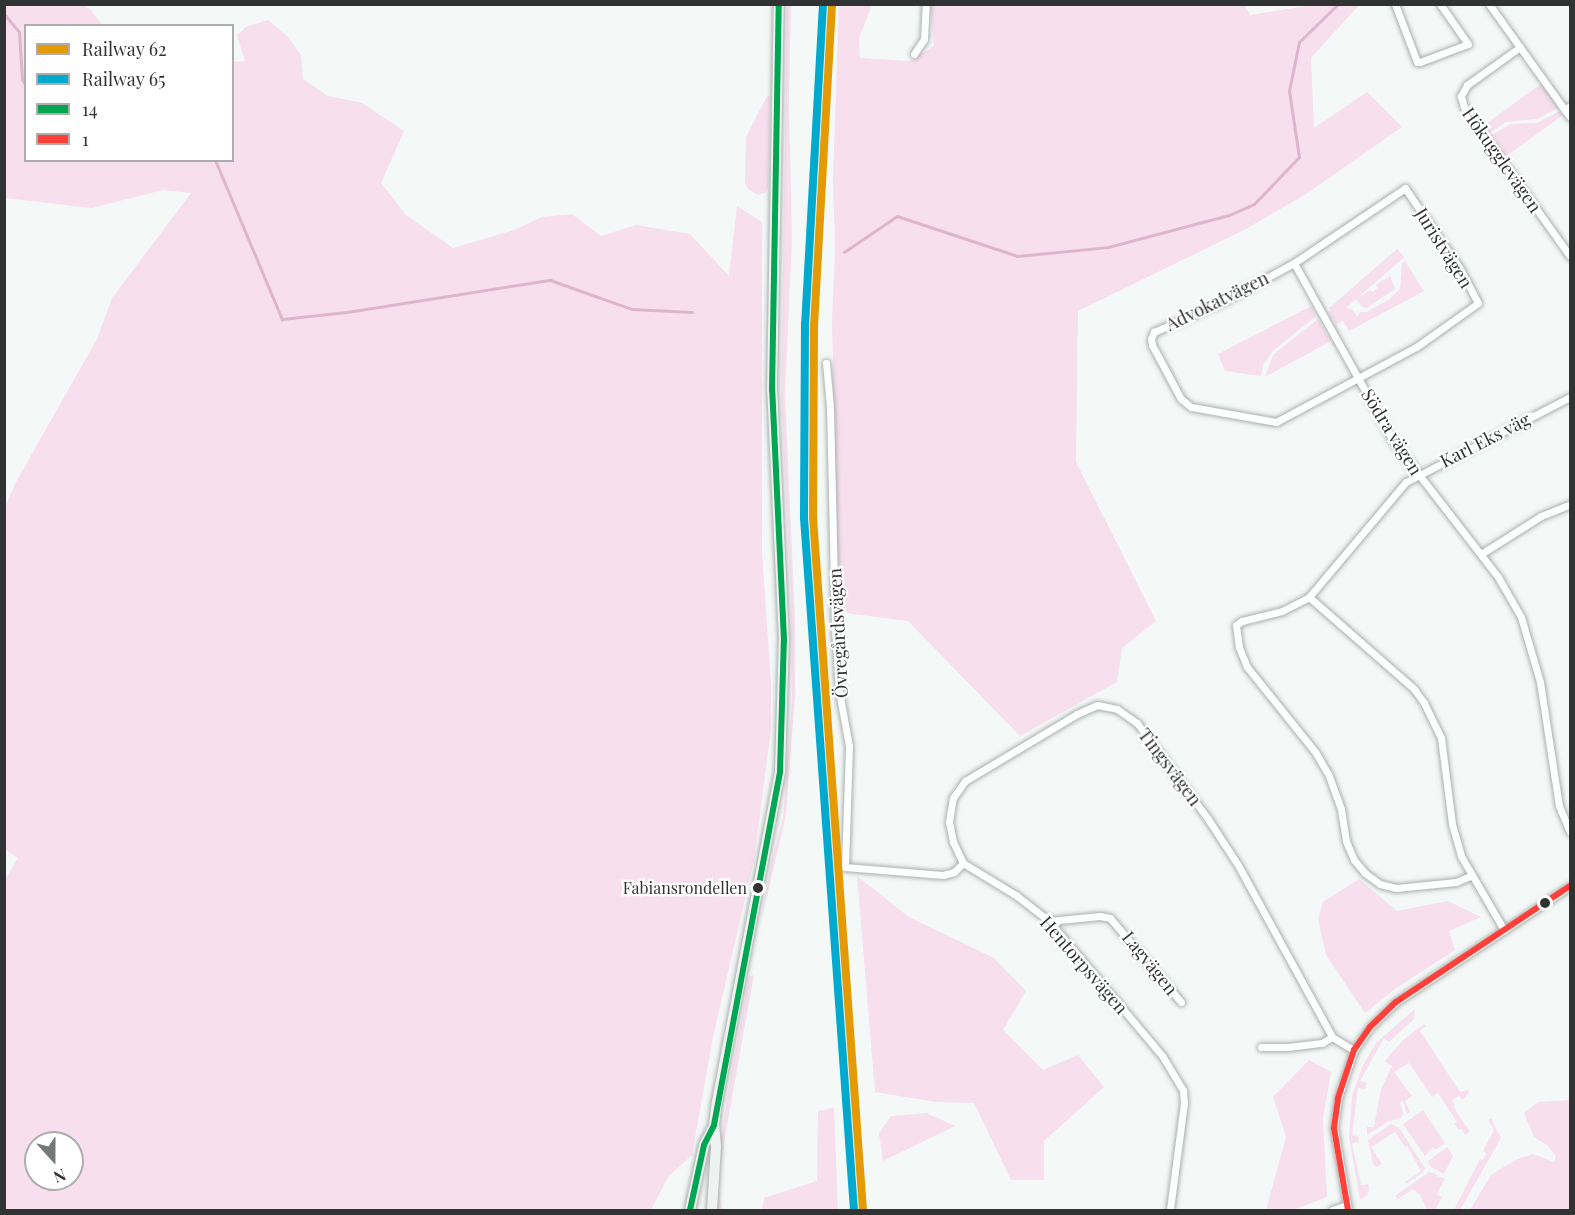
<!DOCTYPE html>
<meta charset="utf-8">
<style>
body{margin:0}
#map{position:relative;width:1575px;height:1215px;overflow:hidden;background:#f4f9f7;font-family:"Playfair Display",serif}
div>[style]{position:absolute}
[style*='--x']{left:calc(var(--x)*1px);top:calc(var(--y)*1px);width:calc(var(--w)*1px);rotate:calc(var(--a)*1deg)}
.green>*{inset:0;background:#f7dfee;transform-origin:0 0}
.stream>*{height:3px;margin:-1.5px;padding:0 1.5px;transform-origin:1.5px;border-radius:1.5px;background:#ddb6ce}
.roads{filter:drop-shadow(0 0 2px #abafad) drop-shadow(0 0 2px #abafad)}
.street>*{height:7px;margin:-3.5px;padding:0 3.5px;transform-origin:3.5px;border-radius:3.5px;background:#fdfefe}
.secondary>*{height:10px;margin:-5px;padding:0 5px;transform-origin:5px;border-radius:5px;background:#eef2f1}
.bus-1>*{height:6px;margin:-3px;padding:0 3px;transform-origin:3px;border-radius:3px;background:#00a651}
.bus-2>*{height:6px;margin:-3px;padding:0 3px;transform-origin:3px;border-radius:3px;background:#ff403a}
.rail-1>*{height:8px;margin:-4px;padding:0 4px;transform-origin:4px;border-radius:4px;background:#e39a05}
.rail-2>*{height:8px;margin:-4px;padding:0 4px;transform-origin:4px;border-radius:4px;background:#00a9ce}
.dots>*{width:16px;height:16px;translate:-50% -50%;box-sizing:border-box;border:3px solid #fff;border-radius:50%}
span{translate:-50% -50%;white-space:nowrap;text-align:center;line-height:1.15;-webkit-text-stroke:4.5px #fff;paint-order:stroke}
.bus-label{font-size:16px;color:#313333}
.right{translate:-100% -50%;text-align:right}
.street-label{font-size:18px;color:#313333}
.frame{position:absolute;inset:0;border:6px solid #313333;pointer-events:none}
.legend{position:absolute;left:24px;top:24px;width:210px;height:138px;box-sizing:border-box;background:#fff;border:2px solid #adadad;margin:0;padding:8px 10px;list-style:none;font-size:18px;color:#313333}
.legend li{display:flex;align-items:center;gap:12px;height:30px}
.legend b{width:30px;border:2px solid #adadad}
.north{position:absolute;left:24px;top:1131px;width:60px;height:60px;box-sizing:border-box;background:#fff;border:2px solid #adadad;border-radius:50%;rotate:159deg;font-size:16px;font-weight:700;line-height:24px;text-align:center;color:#313333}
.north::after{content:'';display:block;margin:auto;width:21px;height:27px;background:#757878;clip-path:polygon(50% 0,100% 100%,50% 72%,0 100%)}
</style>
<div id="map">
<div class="green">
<i style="clip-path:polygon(evenodd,5px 4px,83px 5px,90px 9px,102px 25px,26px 26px,26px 160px,232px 160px,233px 62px,245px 61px,237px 35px,246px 27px,268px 20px,288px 37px,301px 55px,303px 79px,328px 96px,362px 103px,404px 131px,381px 183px,406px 215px,453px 248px,514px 230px,542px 217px,572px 214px,601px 236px,636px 225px,690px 234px,729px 276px,737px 206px,762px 222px,762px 552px,771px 683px,771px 729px,754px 860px,713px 1037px,692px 1155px,668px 1177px,651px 1210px,5px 1210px,4px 881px,18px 858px,4px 849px,5px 507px,16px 482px,97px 339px,112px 298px,191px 193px,163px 190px,91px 208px,5px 198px,5px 4px,36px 1143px,72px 1143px,72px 1179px,36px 1179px,36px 1143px)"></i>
<i style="clip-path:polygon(791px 4px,789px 97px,792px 241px,785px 393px,795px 622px,795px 696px,786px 815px,760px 926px,771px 863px,783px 818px,792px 698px,791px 598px,781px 398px,787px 5px)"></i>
<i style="clip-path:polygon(1244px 4px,1250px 15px,1313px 5px,1359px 5px,1311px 58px,1314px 128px,1367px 92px,1402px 127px,1306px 194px,1244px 230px,1078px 311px,1076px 462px,1156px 621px,1122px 648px,1117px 682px,1020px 736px,908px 621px,838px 612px,832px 319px,835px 253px,833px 178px,839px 5px,872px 5px,859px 38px,860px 58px,910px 61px,934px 46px,930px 5px)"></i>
<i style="clip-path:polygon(1541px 84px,1558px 108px,1537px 119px,1506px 122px,1488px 134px,1483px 126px)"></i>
<i style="clip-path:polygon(767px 96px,770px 96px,768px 188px,765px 193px,758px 195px,748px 189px,745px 184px,746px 137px)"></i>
<i style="clip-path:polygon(1560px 111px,1563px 115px,1505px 157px,1490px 136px,1511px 124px,1537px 123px)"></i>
<i style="left:1397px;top:249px;width:11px;height:90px;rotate:49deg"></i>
<i style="clip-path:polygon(1405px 261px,1424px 291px,1349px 331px,1343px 321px,1336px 324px,1329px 312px,1339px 306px,1353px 310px,1357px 317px,1360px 312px,1367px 312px,1390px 299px,1400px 289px,1402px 263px)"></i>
<i style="clip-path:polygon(1390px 276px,1395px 289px,1367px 308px,1362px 307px,1356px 299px,1370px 290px,1372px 292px,1378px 288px,1376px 285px)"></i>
<i style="clip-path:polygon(1311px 306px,1316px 316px,1273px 351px,1263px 365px,1261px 376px,1225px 371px,1218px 354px)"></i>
<i style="clip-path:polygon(1318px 319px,1331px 341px,1265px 377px,1273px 355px)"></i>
<i style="clip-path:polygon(857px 876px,909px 917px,994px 958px,1026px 991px,1003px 1030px,1043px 1070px,1078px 1055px,1104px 1087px,1044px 1141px,1044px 1180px,1011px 1180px,974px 1103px,936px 1102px,875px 1092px)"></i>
<i style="clip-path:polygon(1359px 879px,1397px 911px,1448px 901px,1481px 917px,1449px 931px,1455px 950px,1395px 989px,1365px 1013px,1326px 955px,1318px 919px,1323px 902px)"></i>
<i style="clip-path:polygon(754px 975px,720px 1165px,718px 1187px,722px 1210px,716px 1210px,716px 1177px,728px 1092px,749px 977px)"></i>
<i style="clip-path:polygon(1415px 1009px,1414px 1019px,1389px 1042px,1384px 1038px,1360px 1081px,1367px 1083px,1365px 1089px,1358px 1088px,1352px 1135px,1358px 1136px,1359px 1142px,1352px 1143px,1361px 1185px,1368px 1184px,1369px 1189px,1367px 1196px,1360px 1199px,1349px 1138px,1352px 1096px,1362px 1067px,1376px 1043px)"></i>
<i style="clip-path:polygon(1424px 1024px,1426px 1026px,1420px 1031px,1460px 1092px,1468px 1090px,1469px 1093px,1462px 1100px,1459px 1096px,1452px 1100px,1455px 1105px,1453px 1106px,1470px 1132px,1465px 1135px,1462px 1129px,1459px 1130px,1454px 1124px,1457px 1122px,1438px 1093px,1432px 1097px,1409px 1063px,1394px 1072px,1412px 1096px,1405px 1101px,1410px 1112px,1407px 1114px,1403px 1100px,1400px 1103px,1404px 1116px,1402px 1114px,1401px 1118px,1389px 1121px,1367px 1135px,1367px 1127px,1374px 1127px,1381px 1089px,1392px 1066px,1385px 1061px,1403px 1040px)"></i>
<i style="clip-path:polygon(1309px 1060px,1331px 1072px,1323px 1118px,1327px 1197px,1293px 1210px,1266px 1210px,1286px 1137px,1273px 1097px)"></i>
<i style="clip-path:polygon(1570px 1100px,1570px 1210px,1470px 1210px,1491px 1175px,1515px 1160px,1533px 1154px,1554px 1162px,1556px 1156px,1547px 1145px,1534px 1137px,1524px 1113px,1538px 1102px)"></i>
<i style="clip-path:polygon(834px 1108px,838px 1210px,762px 1210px,764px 1198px,817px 1181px,818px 1111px)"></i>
<i style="clip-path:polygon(1423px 1110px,1445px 1143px,1435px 1150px,1433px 1147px,1425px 1156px,1403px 1124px)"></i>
<i style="clip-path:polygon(927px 1113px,955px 1126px,883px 1161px,879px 1133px,891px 1116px)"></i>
<i style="clip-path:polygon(1491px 1118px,1501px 1138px,1460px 1210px,1454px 1210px,1480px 1159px,1483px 1160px,1486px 1153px,1483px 1151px,1494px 1130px,1488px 1120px)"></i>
<i style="clip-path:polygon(1391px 1124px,1399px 1128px,1425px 1168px,1422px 1173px,1406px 1184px,1405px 1182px,1421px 1171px,1407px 1146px,1405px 1147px,1395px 1132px,1371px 1147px,1382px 1164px,1377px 1167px,1373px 1164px,1368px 1140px)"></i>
<i style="clip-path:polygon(1447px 1147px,1453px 1156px,1444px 1174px,1430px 1166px,1428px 1161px)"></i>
<i style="clip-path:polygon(1429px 1172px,1436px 1174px,1438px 1178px,1439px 1176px,1445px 1179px,1437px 1194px,1442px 1197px,1435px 1210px,1427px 1210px,1420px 1195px,1413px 1189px,1398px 1199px,1395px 1196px)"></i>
</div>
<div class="stream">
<i style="--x:4;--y:14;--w:23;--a:50"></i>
<i style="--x:19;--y:32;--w:47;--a:86.3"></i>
<i style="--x:22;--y:79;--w:8;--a:60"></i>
<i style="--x:215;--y:160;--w:173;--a:67.2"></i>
<i style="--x:282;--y:319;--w:65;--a:-6.1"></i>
<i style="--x:347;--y:312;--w:206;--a:-9"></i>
<i style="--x:550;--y:280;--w:87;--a:19.5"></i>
<i style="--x:632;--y:309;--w:60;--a:2.9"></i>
<i style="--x:844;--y:252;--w:64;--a:-34.2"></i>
<i style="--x:897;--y:216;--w:126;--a:18.4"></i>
<i style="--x:1017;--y:256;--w:91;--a:-5.6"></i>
<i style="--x:1108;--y:247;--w:125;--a:-14.8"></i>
<i style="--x:1229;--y:215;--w:27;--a:-24"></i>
<i style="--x:1254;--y:204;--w:65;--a:-46.2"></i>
<i style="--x:1299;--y:157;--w:67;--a:-98.6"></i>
<i style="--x:1289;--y:91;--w:50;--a:-78.5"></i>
<i style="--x:1299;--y:42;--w:54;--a:-44.3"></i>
</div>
<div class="roads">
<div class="street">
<i style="--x:1395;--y:4;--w:62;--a:69.2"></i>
<i style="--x:1417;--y:62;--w:3;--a:0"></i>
<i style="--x:1420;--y:62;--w:51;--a:-20.6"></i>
<i style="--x:1468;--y:44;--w:49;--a:-125"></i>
<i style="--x:1489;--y:4;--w:130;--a:54.4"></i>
<i style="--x:1565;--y:110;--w:6;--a:-39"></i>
<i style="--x:1520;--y:47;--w:65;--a:144.4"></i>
<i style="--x:1467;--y:85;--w:13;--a:119"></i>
<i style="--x:1461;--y:96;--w:11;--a:75"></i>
<i style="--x:1464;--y:107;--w:183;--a:54.6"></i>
<i style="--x:914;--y:54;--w:18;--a:-56"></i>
<i style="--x:924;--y:39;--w:35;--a:-87"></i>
<i style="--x:1565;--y:110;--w:9;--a:54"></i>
<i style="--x:1405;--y:188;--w:98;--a:55.8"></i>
<i style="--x:1460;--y:269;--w:38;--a:62"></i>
<i style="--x:1478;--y:303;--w:76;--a:144.6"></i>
<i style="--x:1416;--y:347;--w:159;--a:151.8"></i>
<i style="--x:1276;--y:422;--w:86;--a:-170"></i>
<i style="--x:1191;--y:407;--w:13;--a:-141"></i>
<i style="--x:1181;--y:399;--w:61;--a:-118.2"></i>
<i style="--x:1152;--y:345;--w:6;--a:-99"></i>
<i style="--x:1151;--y:339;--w:8;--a:-67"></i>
<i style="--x:1154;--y:332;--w:79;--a:-24"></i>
<i style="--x:1226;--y:300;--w:77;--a:-28.6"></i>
<i style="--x:1294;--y:263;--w:134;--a:-34"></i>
<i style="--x:1294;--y:263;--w:204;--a:60.9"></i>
<i style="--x:1393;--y:441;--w:172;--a:52.3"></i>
<i style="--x:1498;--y:577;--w:46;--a:60.1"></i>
<i style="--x:1521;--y:617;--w:68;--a:73.7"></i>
<i style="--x:1540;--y:682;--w:125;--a:81.3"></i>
<i style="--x:1559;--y:806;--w:28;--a:67"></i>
<i style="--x:826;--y:363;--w:44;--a:84.8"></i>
<i style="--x:830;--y:407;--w:220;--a:88.7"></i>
<i style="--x:835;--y:627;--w:64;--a:86.4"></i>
<i style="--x:839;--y:691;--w:56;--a:79.7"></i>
<i style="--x:849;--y:746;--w:121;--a:91.9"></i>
<i style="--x:845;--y:867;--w:98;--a:4.7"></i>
<i style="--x:943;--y:875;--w:11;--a:-15"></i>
<i style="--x:954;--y:872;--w:13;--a:-45"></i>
<i style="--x:963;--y:863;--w:63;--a:31.4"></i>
<i style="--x:1017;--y:896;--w:41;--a:38"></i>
<i style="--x:1049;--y:921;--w:177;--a:50"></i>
<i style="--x:1163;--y:1057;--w:39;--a:59"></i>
<i style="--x:1183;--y:1090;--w:13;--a:86"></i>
<i style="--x:1184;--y:1103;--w:108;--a:97.5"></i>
<i style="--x:1481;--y:554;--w:71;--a:-32.3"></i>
<i style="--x:1541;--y:516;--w:31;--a:-22"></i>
<i style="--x:1309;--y:597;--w:150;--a:-49.9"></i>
<i style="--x:1406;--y:482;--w:185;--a:-27.4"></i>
<i style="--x:963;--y:863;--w:23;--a:-115"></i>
<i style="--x:953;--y:842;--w:20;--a:-101"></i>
<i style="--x:949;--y:822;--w:24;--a:-81"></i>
<i style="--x:953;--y:798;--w:21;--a:-55"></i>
<i style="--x:965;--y:781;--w:131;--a:-30.9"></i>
<i style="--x:1077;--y:714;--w:22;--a:-24"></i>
<i style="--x:1097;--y:705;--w:20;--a:11"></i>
<i style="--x:1117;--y:709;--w:24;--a:35"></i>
<i style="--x:1137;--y:723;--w:119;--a:53.5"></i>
<i style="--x:1208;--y:819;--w:55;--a:56.9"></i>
<i style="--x:1238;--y:865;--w:196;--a:61.3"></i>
<i style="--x:1332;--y:1037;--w:26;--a:31"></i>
<i style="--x:1470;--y:876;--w:15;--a:157"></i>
<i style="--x:1456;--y:882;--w:60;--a:174.3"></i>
<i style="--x:1396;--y:888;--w:16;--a:-166"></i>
<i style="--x:1380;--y:884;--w:19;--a:-144"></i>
<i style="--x:1365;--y:873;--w:17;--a:-130"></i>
<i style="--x:1354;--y:860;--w:21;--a:-113"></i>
<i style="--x:1346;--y:841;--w:32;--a:-99"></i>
<i style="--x:1341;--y:809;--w:37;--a:-110"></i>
<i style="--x:1328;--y:774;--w:24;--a:-120"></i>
<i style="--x:1316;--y:753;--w:110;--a:-128.7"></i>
<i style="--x:1247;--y:667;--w:22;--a:-112"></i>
<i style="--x:1239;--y:647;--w:22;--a:-98"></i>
<i style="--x:1236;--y:625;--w:7;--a:-34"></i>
<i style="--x:1242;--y:621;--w:41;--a:-14"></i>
<i style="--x:1282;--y:611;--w:30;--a:-27"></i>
<i style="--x:1309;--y:597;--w:140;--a:41.2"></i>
<i style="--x:1414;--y:689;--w:17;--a:54"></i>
<i style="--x:1424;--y:703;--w:39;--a:64"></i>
<i style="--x:1441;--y:738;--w:87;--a:82.7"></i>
<i style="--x:1452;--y:824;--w:33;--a:74"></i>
<i style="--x:1461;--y:856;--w:86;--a:59.8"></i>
<i style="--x:1049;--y:921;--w:51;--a:-5.6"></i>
<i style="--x:1100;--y:916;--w:10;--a:11"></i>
<i style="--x:1110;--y:918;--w:110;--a:49.8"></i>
<i style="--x:1261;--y:1047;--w:27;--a:0"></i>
<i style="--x:1288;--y:1047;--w:34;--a:-7"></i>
<i style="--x:1322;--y:1043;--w:12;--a:-31"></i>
<i style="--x:1332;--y:1210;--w:16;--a:-18"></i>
<i style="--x:1348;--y:1210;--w:83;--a:-99.7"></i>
<i style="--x:1334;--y:1128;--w:30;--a:-82"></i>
<i style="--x:1338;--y:1098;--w:51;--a:-71.6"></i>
<i style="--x:1354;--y:1050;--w:28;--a:-55"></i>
<i style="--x:1370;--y:1027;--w:36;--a:-44"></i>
<i style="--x:1396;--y:1002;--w:209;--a:-33.7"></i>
</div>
<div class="secondary">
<i style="--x:690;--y:1210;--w:66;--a:-77.8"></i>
<i style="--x:704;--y:1145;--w:21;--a:-62"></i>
<i style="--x:712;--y:1210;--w:63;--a:-86.4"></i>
<i style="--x:716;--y:1147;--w:22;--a:-95"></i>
<i style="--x:714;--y:1125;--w:23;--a:-83"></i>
<i style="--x:717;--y:1102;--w:337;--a:-79.2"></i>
<i style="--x:780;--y:771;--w:131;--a:-88.3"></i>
<i style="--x:784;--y:640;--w:250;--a:-92.7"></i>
<i style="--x:772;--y:390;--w:386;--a:-89"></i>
</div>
</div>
<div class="bus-1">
<i style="--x:690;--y:1210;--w:66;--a:-77.8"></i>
<i style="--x:704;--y:1145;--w:22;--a:-63"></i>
<i style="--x:714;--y:1125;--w:360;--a:-79.4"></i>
<i style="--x:780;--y:771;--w:131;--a:-88.3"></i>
<i style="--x:784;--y:640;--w:250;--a:-92.7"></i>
<i style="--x:772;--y:390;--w:386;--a:-89"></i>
</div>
<div class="bus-2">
<i style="--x:1348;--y:1210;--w:83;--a:-99.7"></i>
<i style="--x:1334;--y:1128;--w:30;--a:-82"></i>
<i style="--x:1338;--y:1098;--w:51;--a:-71.6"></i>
<i style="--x:1354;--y:1050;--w:28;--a:-55"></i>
<i style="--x:1370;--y:1027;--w:36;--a:-44"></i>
<i style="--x:1396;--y:1002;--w:209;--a:-33.7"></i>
</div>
<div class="rail-1">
<i style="--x:832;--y:4;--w:322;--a:93.2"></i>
<i style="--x:814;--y:325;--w:193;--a:90.3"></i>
<i style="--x:813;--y:518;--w:694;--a:85.87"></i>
</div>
<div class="rail-2">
<i style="--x:823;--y:4;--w:321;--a:93.2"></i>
<i style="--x:805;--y:324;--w:194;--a:90.3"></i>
<i style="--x:804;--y:518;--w:694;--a:85.87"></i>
</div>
<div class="dots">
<i style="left:758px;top:888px;background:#313333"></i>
<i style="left:1545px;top:903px;background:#313333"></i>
</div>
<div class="bus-label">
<span class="right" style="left:747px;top:888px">Fabiansrondellen</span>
</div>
<div class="street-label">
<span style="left:1502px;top:160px;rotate:55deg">Hökugglevägen</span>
<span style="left:1444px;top:248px;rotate:58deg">Juristvägen</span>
<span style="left:1217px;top:301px;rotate:-26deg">Advokatvägen</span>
<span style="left:1392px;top:432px;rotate:58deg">Södra vägen</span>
<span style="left:1485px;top:440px;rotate:-27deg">Karl Eks väg</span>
<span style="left:838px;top:633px;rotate:-93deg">Övregårdsvägen</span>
<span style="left:1170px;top:767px;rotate:53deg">Tingsvägen</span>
<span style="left:1150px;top:963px;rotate:51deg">Lagvägen</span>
<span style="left:1084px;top:965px;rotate:49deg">Hentorpsvägen</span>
</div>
<div class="frame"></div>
<ul class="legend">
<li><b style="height:8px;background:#e39a05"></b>Railway 62</li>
<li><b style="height:8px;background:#00a9ce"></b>Railway 65</li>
<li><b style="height:8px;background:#00a651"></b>14</li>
<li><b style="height:8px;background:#ff403a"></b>1</li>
</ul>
<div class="north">N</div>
</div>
